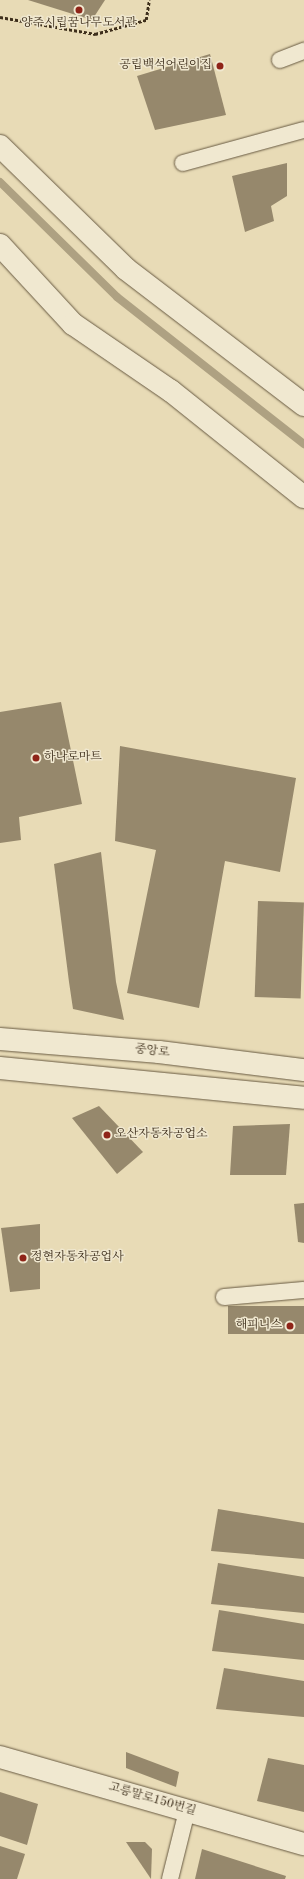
<!DOCTYPE html>
<meta charset="utf-8">
<style>
body{margin:0}
#map{position:relative;width:304px;height:1879px;overflow:hidden;background:#e8dbb6;font-family:"Old Standard TT","Noto Serif KR",serif}
div>[style]{position:absolute}
[style*='--x']{left:calc(var(--x)*1px);top:calc(var(--y)*1px);width:calc(var(--w)*1px);rotate:calc(var(--a)*1deg)}
.stream>*{height:8px;margin:-4px;padding:0 4px;transform-origin:4px;border-radius:4px;background:#aea182}
.building>*{inset:0;background:#96886c;transform-origin:0 0}
.path>*{height:2.5px;margin-top:-1.25px;transform-origin:0;background:repeating-linear-gradient(90deg,#3e2f1c 0 3px,transparent 0 5px)}
.roads{filter:drop-shadow(0 0 1px #685a42) drop-shadow(0 0 1px #685a42)}
.lane>*{height:16px;margin:-8px;padding:0 8px;transform-origin:8px;border-radius:8px;background:#f0e8d0}
.street>*{height:22px;margin:-11px;padding:0 11px;transform-origin:11px;border-radius:11px;background:#f0e8d0}
.secondary>*{height:22px;margin:-11px;padding:0 11px;transform-origin:11px;border-radius:11px;background:#f0e8d0}
.dots>*{width:11px;height:11px;translate:-50% -50%;box-sizing:border-box;border:2px solid #f0e8d0;border-radius:50%}
span{translate:-50% -50%;white-space:nowrap;text-align:center;line-height:1.15;-webkit-text-stroke:3px #f0e8d0;paint-order:stroke}
.poi-label{font-size:12px;color:#3e2f1c}
.right{translate:-100% -50%;text-align:right}
.left{translate:0 -50%;text-align:left}
.street-label{font-size:12px;color:#3e2f1c}
</style>
<div id="map">
<div class="stream">
<i style="--x:0;--y:182;--w:164;--a:44.5"></i>
<i style="--x:117;--y:297;--w:238;--a:38.2"></i>
</div>
<div class="building">
<i style="clip-path:polygon(28px 0,105px 0,92px 20px)"></i>
<i style="clip-path:polygon(210px 54px,226px 115px,155px 130px,137px 76px)"></i>
<i style="clip-path:polygon(287px 163px,287px 196px,271px 206px,274px 221px,245px 232px,232px 176px)"></i>
<i style="clip-path:polygon(61px 702px,82px 804px,19px 817px,21px 840px,0 843px,0 712px)"></i>
<i style="clip-path:polygon(120px 746px,296px 778px,280px 872px,225px 861px,199px 1008px,127px 993px,156px 850px,115px 841px)"></i>
<i style="clip-path:polygon(101px 852px,116px 982px,124px 1020px,73px 1009px,69px 982px,54px 864px)"></i>
<i style="left:258px;top:901px;width:46px;height:96px;rotate:2deg"></i>
<i style="clip-path:polygon(99px 1106px,143px 1152px,117px 1174px,72px 1118px)"></i>
<i style="clip-path:polygon(290px 1124px,286px 1175px,230px 1175px,233px 1126px)"></i>
<i style="clip-path:polygon(304px 1203px,304px 1243px,298px 1242px,294px 1204px)"></i>
<i style="clip-path:polygon(40px 1224px,40px 1289px,10px 1292px,1px 1228px)"></i>
<i style="left:304px;top:1306px;width:28px;height:76px;rotate:90deg"></i>
<i style="clip-path:polygon(218px 1509px,304px 1523px,304px 1559px,211px 1551px)"></i>
<i style="clip-path:polygon(218px 1563px,304px 1577px,304px 1613px,211px 1604px)"></i>
<i style="clip-path:polygon(219px 1610px,304px 1624px,304px 1660px,212px 1651px)"></i>
<i style="clip-path:polygon(224px 1668px,304px 1681px,304px 1717px,216px 1709px)"></i>
<i style="clip-path:polygon(126px 1752px,179px 1772px,176px 1787px,126px 1768px)"></i>
<i style="clip-path:polygon(268px 1758px,304px 1765px,304px 1812px,257px 1801px)"></i>
<i style="clip-path:polygon(0 1792px,38px 1804px,27px 1845px,0 1836px)"></i>
<i style="clip-path:polygon(126px 1842px,145px 1842px,152px 1849px,151px 1879px)"></i>
<i style="clip-path:polygon(0 1846px,25px 1854px,17px 1879px,0 1879px)"></i>
<i style="clip-path:polygon(202px 1849px,286px 1876px,285px 1879px,195px 1879px)"></i>
</div>
<div class="path">
<i style="--x:0;--y:17;--w:97;--a:10.1"></i>
<i style="--x:95;--y:34;--w:53;--a:-15.4"></i>
<i style="--x:146;--y:20;--w:20;--a:-81"></i>
</div>
<div class="roads">
<div class="lane">
<i style="--x:280;--y:60;--w:26;--a:-21"></i>
<i style="--x:183;--y:163;--w:125;--a:-15.3"></i>
<i style="--x:224;--y:1297;--w:80;--a:-5"></i>
<i style="--x:170;--y:1879;--w:70;--a:-76"></i>
</div>
<div class="street">
<i style="--x:0;--y:146;--w:176;--a:44.3"></i>
<i style="--x:126;--y:269;--w:224;--a:37.4"></i>
<i style="--x:0;--y:245;--w:108;--a:47.3"></i>
<i style="--x:73;--y:324;--w:119;--a:34.4"></i>
<i style="--x:171;--y:391;--w:170;--a:38.6"></i>
<i style="--x:0;--y:1757;--w:316;--a:16"></i>
</div>
<div class="secondary">
<i style="--x:0;--y:1039;--w:160;--a:4.7"></i>
<i style="--x:159;--y:1052;--w:146;--a:7.1"></i>
<i style="--x:0;--y:1068;--w:305;--a:5.6"></i>
</div>
</div>
<div class="dots">
<i style="left:79px;top:10px;background:#8f2418"></i>
<i style="left:220px;top:66px;background:#8f2418"></i>
<i style="left:36px;top:758px;background:#8f2418"></i>
<i style="left:107px;top:1135px;background:#8f2418"></i>
<i style="left:23px;top:1258px;background:#8f2418"></i>
<i style="left:290px;top:1326px;background:#8f2418"></i>
</div>
<div class="poi-label">
<span style="left:79px;top:24px">양주시립꿈나무도서관</span>
<span class="right" style="left:212px;top:66px">공립백석어린이집</span>
<span class="left" style="left:44px;top:758px">하나로마트</span>
<span class="left" style="left:115px;top:1135px">오산자동차공업소</span>
<span class="left" style="left:31px;top:1258px">정현자동차공업사</span>
<span class="right" style="left:282px;top:1326px">해피니스</span>
</div>
<div class="street-label">
<span style="left:152px;top:1052px;rotate:6deg">중앙로</span>
<span style="left:152px;top:1800px;rotate:16deg">고릉말로150번길</span>
</div>
</div>
